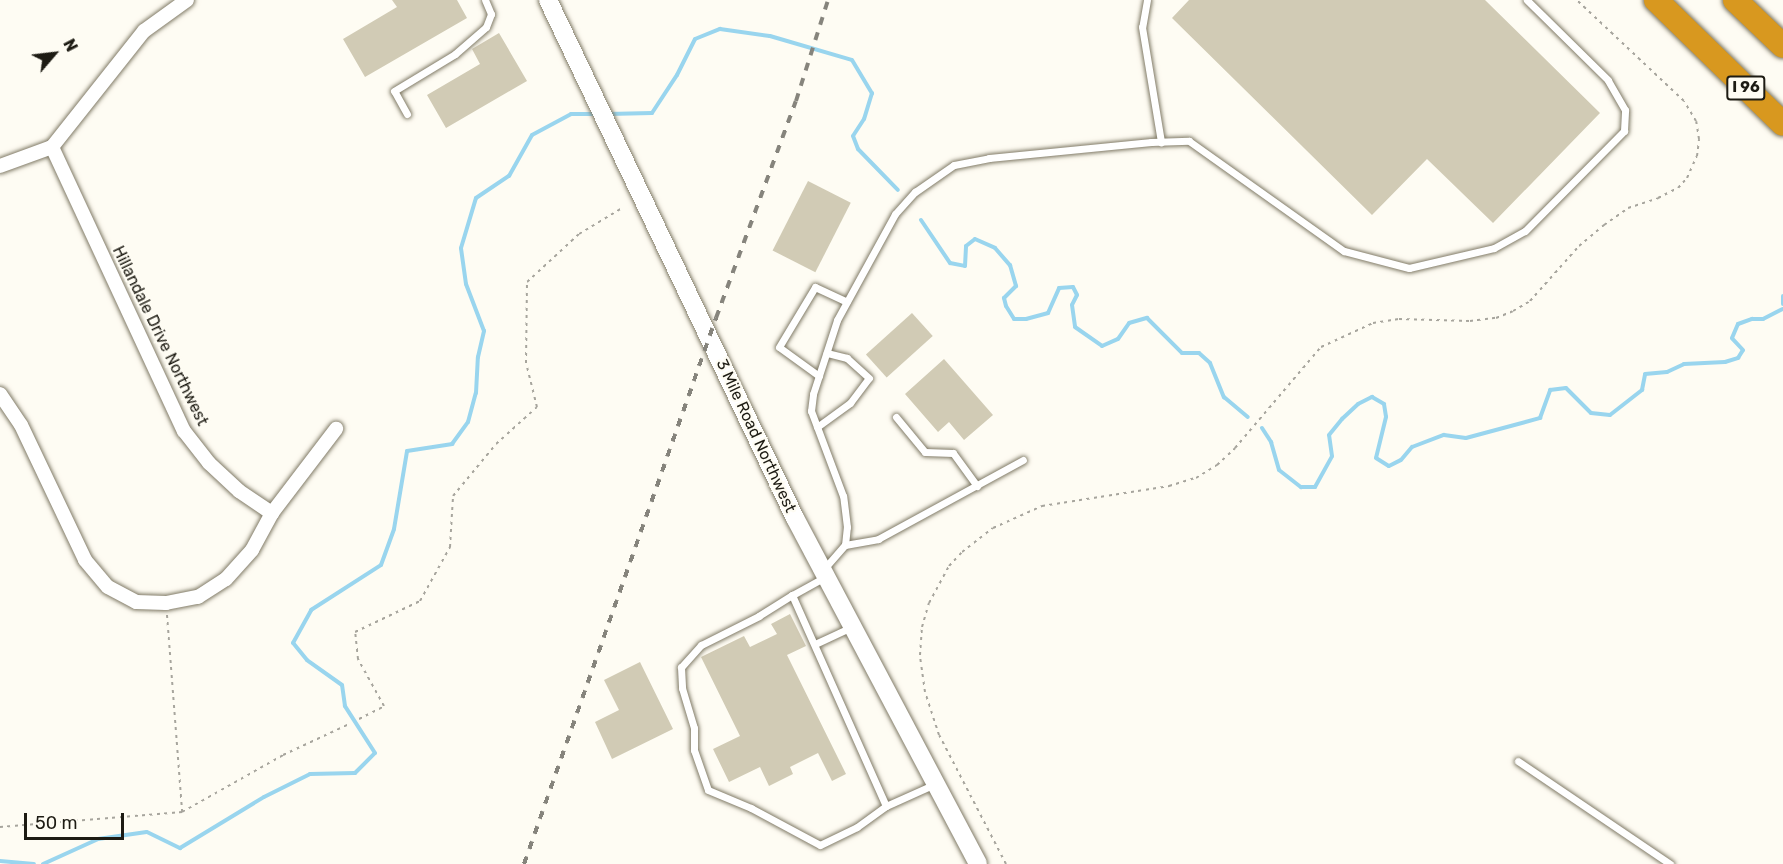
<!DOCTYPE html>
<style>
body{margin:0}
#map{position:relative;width:1783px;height:864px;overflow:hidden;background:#fefcf3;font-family:Rubik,sans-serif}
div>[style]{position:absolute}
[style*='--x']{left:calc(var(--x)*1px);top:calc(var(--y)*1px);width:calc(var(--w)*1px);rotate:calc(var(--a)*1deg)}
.stream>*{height:4px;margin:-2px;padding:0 2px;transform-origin:2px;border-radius:2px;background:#99d5ee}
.building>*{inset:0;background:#d1cbb5;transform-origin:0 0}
.path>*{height:2px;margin-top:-1px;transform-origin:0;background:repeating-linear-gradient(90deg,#a7a59d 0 3px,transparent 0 7.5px)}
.roads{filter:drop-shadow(0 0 2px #817b67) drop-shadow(0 0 2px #817b67)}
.lane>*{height:7px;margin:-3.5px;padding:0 3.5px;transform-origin:3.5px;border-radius:3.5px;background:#fff}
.street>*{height:14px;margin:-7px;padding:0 7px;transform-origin:7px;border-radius:7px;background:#fff}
.secondary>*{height:18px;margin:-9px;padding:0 9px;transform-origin:9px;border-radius:9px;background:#fff}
.highway>*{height:24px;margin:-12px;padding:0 12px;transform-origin:12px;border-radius:12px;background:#d8981f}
.rail>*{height:4px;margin-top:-2px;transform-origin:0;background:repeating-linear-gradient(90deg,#86847c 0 8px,transparent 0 16px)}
span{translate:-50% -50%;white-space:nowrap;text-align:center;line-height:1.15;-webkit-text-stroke:4.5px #fefcf3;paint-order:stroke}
.shield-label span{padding:2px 4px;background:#fefcf3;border:2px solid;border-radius:4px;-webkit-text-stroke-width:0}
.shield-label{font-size:15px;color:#1d1b13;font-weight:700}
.street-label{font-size:16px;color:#1d1b13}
.north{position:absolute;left:24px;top:24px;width:60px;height:60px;-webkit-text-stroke:4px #fefcf3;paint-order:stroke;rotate:62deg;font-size:16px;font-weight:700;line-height:24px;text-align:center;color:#1d1b13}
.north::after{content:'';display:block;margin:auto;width:21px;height:27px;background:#1d1b13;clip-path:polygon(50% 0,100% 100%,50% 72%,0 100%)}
.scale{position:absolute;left:24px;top:813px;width:100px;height:27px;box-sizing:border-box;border:3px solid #1d1b13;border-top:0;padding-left:8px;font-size:18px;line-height:21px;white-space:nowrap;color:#1d1b13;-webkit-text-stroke:4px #fefcf3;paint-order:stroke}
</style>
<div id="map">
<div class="stream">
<i style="--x:608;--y:114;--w:44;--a:-1.3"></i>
<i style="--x:652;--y:113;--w:45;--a:-56.7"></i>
<i style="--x:677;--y:75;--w:40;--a:-63.4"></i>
<i style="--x:695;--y:39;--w:27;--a:-22"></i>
<i style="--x:720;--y:29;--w:50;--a:8"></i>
<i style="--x:770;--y:36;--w:85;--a:16.3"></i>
<i style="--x:852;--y:60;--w:39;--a:59"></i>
<i style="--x:872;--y:93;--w:27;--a:107"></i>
<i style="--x:864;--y:119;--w:20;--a:123"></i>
<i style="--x:853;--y:136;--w:14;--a:69"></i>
<i style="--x:858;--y:149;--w:57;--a:45.7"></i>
<i style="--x:921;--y:220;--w:52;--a:56"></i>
<i style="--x:950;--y:263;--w:15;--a:11"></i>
<i style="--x:965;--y:266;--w:20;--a:-87"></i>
<i style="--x:966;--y:246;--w:11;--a:-38"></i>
<i style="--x:975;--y:239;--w:22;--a:24"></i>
<i style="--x:995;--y:248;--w:23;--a:49"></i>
<i style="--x:1010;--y:265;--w:22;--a:74"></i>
<i style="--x:1016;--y:286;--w:17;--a:135"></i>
<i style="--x:1004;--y:298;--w:8;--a:76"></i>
<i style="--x:1006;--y:306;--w:15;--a:58"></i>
<i style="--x:1014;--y:319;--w:12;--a:0"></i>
<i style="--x:1026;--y:319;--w:23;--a:-15"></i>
<i style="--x:1048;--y:313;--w:27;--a:-66"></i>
<i style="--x:1059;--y:288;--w:14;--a:-4"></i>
<i style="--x:1073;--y:287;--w:9;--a:63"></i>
<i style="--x:1077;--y:295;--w:11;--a:117"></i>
<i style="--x:1072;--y:305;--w:22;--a:82"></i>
<i style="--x:1075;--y:327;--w:33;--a:35"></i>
<i style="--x:1102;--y:346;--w:17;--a:-24"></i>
<i style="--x:1118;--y:339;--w:19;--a:-55"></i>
<i style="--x:1129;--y:323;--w:19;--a:-16"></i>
<i style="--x:1147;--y:318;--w:49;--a:45"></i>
<i style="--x:1182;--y:353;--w:17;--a:0"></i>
<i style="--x:1199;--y:353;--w:15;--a:42"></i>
<i style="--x:1210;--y:363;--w:37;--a:68"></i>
<i style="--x:1224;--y:397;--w:31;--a:40"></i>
<i style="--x:1783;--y:296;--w:8;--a:90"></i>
<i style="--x:1262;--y:428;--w:17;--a:57"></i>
<i style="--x:1271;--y:442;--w:29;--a:74"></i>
<i style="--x:1279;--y:470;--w:28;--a:38"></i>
<i style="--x:1301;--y:487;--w:14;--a:0"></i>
<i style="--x:1315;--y:487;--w:35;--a:-61"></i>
<i style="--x:1332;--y:456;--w:21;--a:-98"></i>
<i style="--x:1329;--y:435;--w:21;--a:-51"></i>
<i style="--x:1342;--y:419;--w:22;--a:-43"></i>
<i style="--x:1358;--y:404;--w:16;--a:-27"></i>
<i style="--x:1372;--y:397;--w:14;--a:30"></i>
<i style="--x:1384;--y:404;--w:13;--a:81"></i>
<i style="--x:1386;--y:417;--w:42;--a:103.7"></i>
<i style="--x:1376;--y:458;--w:15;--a:32"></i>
<i style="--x:1389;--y:466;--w:13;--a:-27"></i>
<i style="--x:1401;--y:460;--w:17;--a:-50"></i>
<i style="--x:1412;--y:447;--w:34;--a:-21"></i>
<i style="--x:1444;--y:435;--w:22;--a:8"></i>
<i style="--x:1466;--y:438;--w:77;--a:-15.1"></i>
<i style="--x:1540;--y:418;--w:30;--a:-70"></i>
<i style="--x:1550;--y:390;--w:16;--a:-7"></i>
<i style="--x:1566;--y:388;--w:35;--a:45"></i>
<i style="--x:1591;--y:413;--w:19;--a:6"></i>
<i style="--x:1610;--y:415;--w:41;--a:-38"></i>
<i style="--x:1642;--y:390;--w:16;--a:-79"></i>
<i style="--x:1645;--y:374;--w:22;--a:-5"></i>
<i style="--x:1667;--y:372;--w:19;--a:-25"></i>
<i style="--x:1684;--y:364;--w:41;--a:-2.8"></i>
<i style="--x:1725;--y:362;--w:14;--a:-17"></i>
<i style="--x:1738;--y:358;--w:9;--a:-58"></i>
<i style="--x:1743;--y:350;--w:16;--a:-133"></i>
<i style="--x:1732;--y:338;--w:15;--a:-67"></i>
<i style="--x:1738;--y:324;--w:15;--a:-20"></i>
<i style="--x:1752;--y:319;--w:11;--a:0"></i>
<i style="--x:1763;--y:319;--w:22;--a:-27"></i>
<i style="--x:0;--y:861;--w:34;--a:5"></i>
<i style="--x:43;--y:864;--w:60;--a:-24.4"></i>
<i style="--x:98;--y:839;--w:49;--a:-8.1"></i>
<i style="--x:147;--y:832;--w:37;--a:26"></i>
<i style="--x:180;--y:848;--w:98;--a:-31.3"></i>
<i style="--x:264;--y:797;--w:51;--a:-26.6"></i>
<i style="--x:310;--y:774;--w:45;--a:-1.3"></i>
<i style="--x:355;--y:773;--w:28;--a:-45"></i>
<i style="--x:375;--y:753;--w:56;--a:-122.6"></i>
<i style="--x:345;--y:706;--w:21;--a:-98"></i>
<i style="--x:342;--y:685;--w:43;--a:-144.5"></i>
<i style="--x:307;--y:660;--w:22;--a:-129"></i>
<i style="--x:293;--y:643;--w:38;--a:-61"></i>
<i style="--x:311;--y:610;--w:83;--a:-32.7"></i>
<i style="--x:381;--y:565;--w:38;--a:-70"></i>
<i style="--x:394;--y:529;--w:79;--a:-80.5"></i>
<i style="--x:407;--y:451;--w:46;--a:-8.8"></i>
<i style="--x:452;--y:444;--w:27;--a:-54"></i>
<i style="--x:468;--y:422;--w:30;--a:-75"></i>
<i style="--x:476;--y:393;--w:36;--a:-87"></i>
<i style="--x:478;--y:357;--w:27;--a:-77"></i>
<i style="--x:484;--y:331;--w:50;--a:-111"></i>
<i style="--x:466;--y:284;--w:36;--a:-98"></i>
<i style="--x:461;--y:248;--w:52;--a:-73.3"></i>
<i style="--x:476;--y:198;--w:40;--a:-34"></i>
<i style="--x:509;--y:176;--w:47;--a:-60.7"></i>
<i style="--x:532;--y:135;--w:44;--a:-28.3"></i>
<i style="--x:571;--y:114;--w:26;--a:0"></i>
</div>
<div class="building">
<i style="clip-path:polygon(392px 0,457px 0,467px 18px,365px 77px,343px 39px,397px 7px)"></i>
<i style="clip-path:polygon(1189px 0,1485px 0,1600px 113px,1493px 223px,1427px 159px,1372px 215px,1172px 18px)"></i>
<i style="clip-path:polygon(499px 33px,527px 81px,446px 128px,427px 95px,480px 64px,472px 49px)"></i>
<i style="left:808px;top:181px;width:48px;height:78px;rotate:27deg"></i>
<i style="left:912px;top:313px;width:31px;height:62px;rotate:48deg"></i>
<i style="clip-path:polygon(944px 359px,993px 415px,964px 440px,949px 422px,938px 432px,905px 394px)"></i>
<i style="clip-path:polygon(790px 614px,806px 646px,787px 655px,846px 774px,832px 781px,818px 753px,790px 767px,793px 774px,769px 786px,760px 767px,729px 782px,713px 749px,740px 736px,701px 657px,744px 636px,750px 647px,777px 634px,771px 624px)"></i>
<i style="clip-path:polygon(640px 662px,673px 729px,612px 759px,595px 722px,619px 710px,604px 680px)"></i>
</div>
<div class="path">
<i style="--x:167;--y:615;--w:198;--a:85.6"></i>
<i style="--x:359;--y:719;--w:28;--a:-27"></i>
<i style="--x:384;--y:706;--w:54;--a:-119"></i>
<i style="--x:358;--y:659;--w:27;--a:-96"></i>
<i style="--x:355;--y:632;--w:72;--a:-25.5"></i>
<i style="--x:420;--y:601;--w:62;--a:-60.9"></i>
<i style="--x:450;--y:547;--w:51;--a:-86.6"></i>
<i style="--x:453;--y:496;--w:67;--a:-50.4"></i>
<i style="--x:496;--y:444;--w:55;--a:-42.1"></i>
<i style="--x:537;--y:407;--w:45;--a:-104"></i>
<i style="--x:526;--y:363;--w:81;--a:-89.3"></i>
<i style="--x:527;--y:282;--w:71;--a:-42.7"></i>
<i style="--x:579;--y:234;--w:52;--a:-31"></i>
<i style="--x:0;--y:827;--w:183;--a:-4.7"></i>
<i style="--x:182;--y:812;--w:116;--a:-29.4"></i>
<i style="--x:283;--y:755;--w:71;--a:-25.1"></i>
<i style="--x:1006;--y:864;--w:145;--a:-117.4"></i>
<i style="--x:939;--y:735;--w:45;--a:-108"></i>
<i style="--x:925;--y:692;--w:37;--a:-98"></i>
<i style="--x:920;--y:655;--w:28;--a:-86"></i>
<i style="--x:922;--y:627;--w:25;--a:-74"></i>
<i style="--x:929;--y:603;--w:42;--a:-61.6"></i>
<i style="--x:949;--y:566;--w:19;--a:-47"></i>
<i style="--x:962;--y:552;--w:39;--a:-38"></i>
<i style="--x:993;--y:528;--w:54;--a:-24.2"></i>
<i style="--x:1042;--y:506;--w:129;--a:-8.9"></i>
<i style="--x:1169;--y:486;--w:28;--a:-17"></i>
<i style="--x:1196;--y:478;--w:25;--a:-32"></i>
<i style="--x:1217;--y:465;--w:25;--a:-43"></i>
<i style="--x:1235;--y:448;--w:133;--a:-49.6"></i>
<i style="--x:1321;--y:347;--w:57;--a:-24.8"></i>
<i style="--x:1373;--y:323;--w:26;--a:-9"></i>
<i style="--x:1399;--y:319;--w:71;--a:1.6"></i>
<i style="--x:1470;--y:321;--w:26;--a:-7"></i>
<i style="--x:1496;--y:318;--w:18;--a:-22"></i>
<i style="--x:1513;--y:311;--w:20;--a:-30"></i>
<i style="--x:1530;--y:301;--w:74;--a:-48.3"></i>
<i style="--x:1579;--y:246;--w:33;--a:-40"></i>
<i style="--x:1604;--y:225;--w:29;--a:-35"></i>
<i style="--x:1628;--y:208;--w:32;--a:-18"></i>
<i style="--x:1658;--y:198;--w:22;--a:-27"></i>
<i style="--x:1678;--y:188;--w:13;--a:-48"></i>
<i style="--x:1687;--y:178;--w:24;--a:-66"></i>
<i style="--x:1697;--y:156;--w:17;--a:-83"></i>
<i style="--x:1699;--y:139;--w:18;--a:-99"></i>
<i style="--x:1696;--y:121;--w:23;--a:-121"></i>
<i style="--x:1684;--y:101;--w:147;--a:-136.7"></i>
</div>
<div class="roads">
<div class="lane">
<i style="--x:1147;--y:0;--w:27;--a:100"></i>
<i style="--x:1142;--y:27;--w:117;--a:80.6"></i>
<i style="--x:407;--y:114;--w:26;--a:-119"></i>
<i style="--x:394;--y:91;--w:71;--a:-31.2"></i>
<i style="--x:455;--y:54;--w:41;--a:-41.1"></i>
<i style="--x:486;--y:27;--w:14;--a:-69"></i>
<i style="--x:491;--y:14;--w:15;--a:-113"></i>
<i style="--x:819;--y:376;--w:49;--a:-144.1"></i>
<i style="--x:779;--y:347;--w:70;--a:-59"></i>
<i style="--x:815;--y:287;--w:35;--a:25"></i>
<i style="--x:896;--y:417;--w:45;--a:50.4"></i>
<i style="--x:925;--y:452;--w:28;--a:2"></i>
<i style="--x:953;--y:453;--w:41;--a:54"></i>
<i style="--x:817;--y:427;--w:41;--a:-36"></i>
<i style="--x:850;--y:403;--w:31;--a:-53"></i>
<i style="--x:869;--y:378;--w:30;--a:-138"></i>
<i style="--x:847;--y:358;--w:21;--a:-166"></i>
<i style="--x:845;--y:545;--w:34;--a:-10"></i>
<i style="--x:878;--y:539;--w:165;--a:-28.6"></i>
<i style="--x:823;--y:570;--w:33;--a:-49"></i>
<i style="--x:845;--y:545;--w:18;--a:-84"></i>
<i style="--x:847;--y:527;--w:31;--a:-97"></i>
<i style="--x:843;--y:496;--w:91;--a:-110.6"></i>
<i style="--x:811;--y:411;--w:17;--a:-83"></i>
<i style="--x:813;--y:394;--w:78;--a:-72"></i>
<i style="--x:837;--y:320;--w:121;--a:-61.3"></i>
<i style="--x:895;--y:214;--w:30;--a:-48"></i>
<i style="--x:915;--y:192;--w:47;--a:-34.7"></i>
<i style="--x:954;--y:165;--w:36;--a:-11"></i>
<i style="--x:989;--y:158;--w:163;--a:-5.6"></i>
<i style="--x:1151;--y:142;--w:38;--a:-2"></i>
<i style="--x:1189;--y:141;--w:190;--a:35.4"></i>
<i style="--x:1344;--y:251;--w:67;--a:14.7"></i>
<i style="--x:1409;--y:268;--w:87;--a:-13.2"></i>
<i style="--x:1494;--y:248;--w:35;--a:-29"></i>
<i style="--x:1525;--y:231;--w:141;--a:-45.3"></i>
<i style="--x:1624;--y:131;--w:21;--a:-87"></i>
<i style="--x:1625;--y:110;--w:34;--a:-120"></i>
<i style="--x:1608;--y:80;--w:114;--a:-135.4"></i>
<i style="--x:825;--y:577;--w:38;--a:151"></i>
<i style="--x:792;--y:595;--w:231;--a:66"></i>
<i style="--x:886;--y:806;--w:54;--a:-24.2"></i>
<i style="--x:792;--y:595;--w:39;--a:148"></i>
<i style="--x:759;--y:616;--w:65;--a:153.4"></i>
<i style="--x:701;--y:645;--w:30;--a:132"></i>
<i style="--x:681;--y:667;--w:21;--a:87"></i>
<i style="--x:682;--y:688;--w:42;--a:73.3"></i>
<i style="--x:694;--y:728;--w:22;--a:90"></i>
<i style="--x:694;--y:750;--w:42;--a:70.7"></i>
<i style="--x:708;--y:790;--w:47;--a:22.7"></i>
<i style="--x:751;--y:808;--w:78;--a:28.2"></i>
<i style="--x:820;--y:845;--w:41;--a:-25.9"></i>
<i style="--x:857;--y:827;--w:36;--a:-36"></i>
<i style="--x:815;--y:644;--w:40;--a:-25"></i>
<i style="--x:1518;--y:761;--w:184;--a:34.1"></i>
</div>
<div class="street">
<i style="--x:52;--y:147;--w:313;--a:65.1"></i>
<i style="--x:184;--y:431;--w:41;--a:52"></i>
<i style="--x:209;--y:463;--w:41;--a:43"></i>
<i style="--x:239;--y:491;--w:40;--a:34"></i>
<i style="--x:0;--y:166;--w:55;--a:-20.1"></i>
<i style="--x:52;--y:147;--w:148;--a:-51.6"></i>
<i style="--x:144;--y:31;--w:53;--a:-35.8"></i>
<i style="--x:0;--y:394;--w:37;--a:56"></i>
<i style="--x:21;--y:425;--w:149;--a:64.6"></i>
<i style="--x:85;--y:560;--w:35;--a:50"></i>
<i style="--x:108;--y:587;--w:32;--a:28"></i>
<i style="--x:136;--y:602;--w:30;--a:2"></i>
<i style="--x:166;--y:603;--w:33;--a:-11"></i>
<i style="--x:198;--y:597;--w:33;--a:-33"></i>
<i style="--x:226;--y:579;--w:39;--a:-48"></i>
<i style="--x:252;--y:550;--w:42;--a:-61.6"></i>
<i style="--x:272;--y:513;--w:106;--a:-52.7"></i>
</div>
<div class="secondary">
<i style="--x:548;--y:0;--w:574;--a:64.51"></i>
<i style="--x:795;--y:518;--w:391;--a:62.1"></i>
</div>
<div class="highway">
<i style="--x:1656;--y:0;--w:177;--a:44.3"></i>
<i style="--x:1735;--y:0;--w:66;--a:43.8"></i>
</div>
</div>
<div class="rail">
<i style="--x:524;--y:864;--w:579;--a:-70.63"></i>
<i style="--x:716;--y:318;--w:231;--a:-69.8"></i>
<i style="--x:796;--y:101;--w:106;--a:-72.4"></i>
</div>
<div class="shield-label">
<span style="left:1746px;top:88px">I 96</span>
</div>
<div class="street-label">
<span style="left:160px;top:336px;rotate:64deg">Hillandale Drive Northwest</span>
<span style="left:756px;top:436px;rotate:65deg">3 Mile Road Northwest</span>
</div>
<div class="north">N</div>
<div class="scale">50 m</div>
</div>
